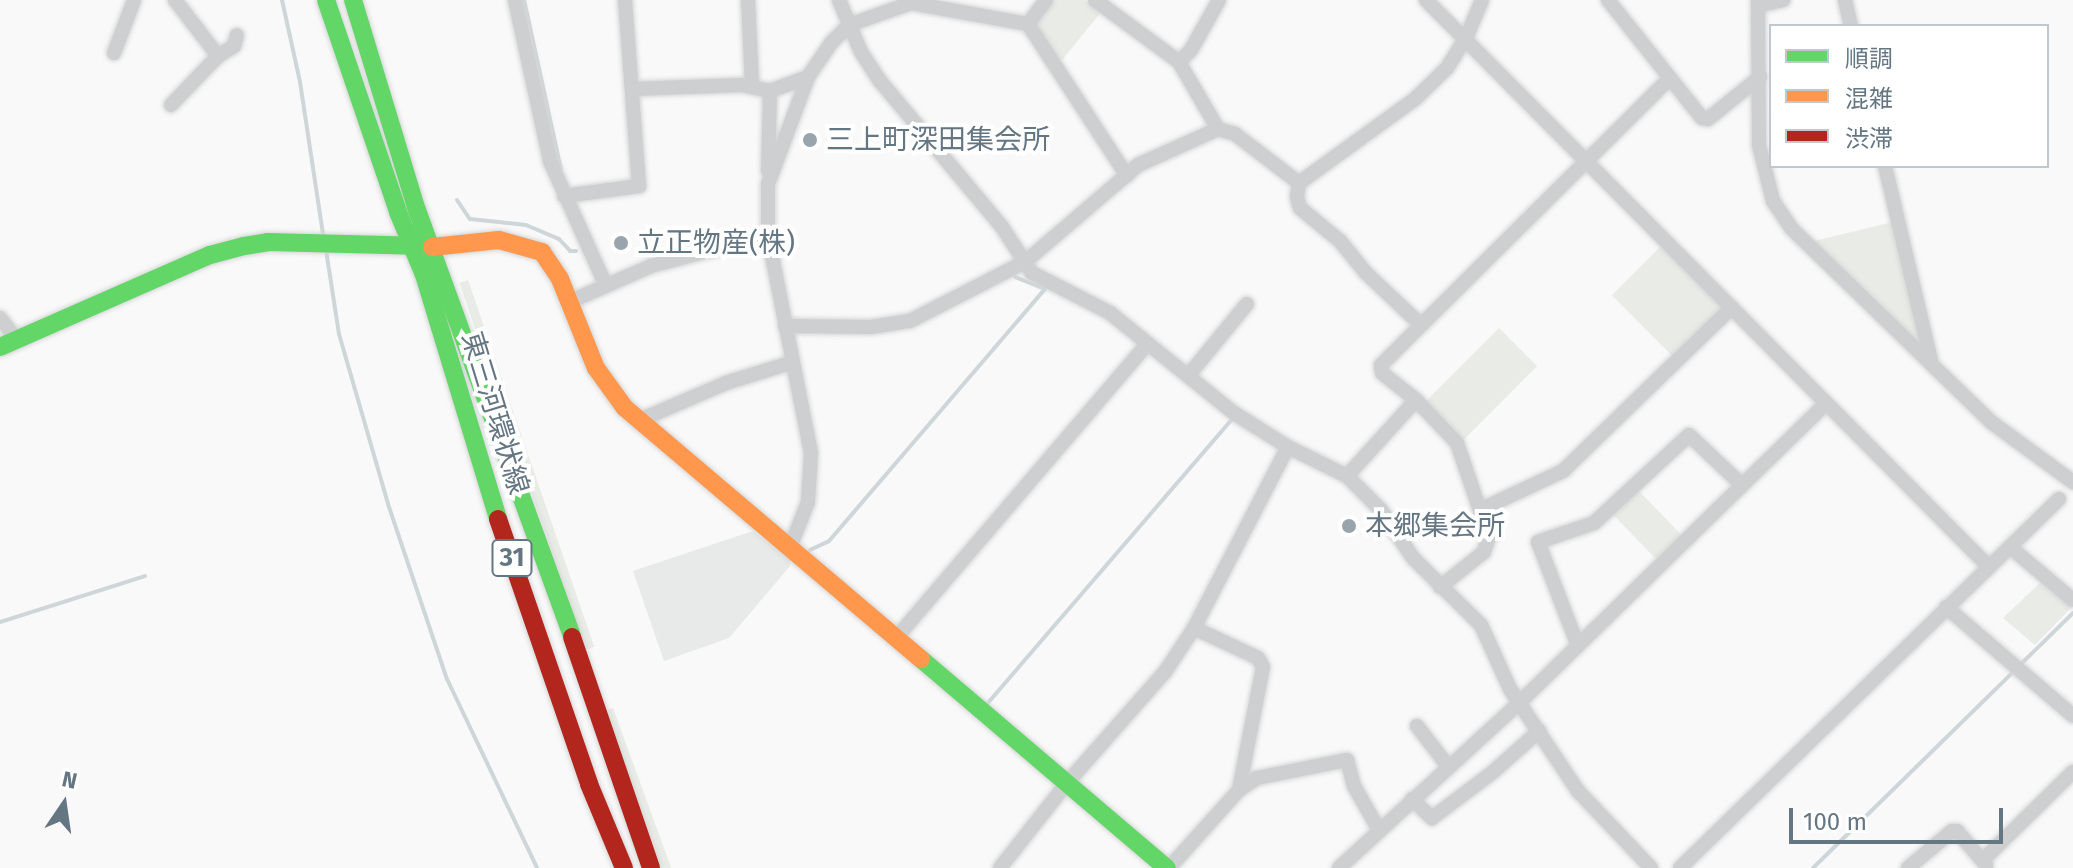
<!DOCTYPE html>
<meta charset="utf-8">
<style>
body{margin:0}
#map{position:relative;width:2073px;height:868px;overflow:hidden;background:#f9f9f9;font-family:"Fira Sans","Noto Sans JP",sans-serif}
div>[style]{position:absolute}
[style*='--x']{left:calc(var(--x)*1px);top:calc(var(--y)*1px);width:calc(var(--w)*1px);rotate:calc(var(--a)*1deg)}
.built>*{inset:0;background:#e8e9e9}
.green>*{inset:0;background:#e8ebe6;transform-origin:0 0}
.stream>*{height:4px;margin:-2px;padding:0 2px;transform-origin:2px;border-radius:2px;background:#ced6d9}
.roads{filter:drop-shadow(0 0 2px #d5d6d7) drop-shadow(0 0 2px #d5d6d7)}
.street>*{height:14px;margin:-7px;padding:0 7px;transform-origin:7px;border-radius:7px;background:#cecfd0}
.fast>*{height:18px;margin:-9px;padding:0 9px;transform-origin:9px;border-radius:9px;background:#63d668}
.slow>*{height:18px;margin:-9px;padding:0 9px;transform-origin:9px;border-radius:9px;background:#ff974d}
.jam>*{height:18px;margin:-9px;padding:0 9px;transform-origin:9px;border-radius:9px;background:#b3261e}
.dots>*{width:22px;height:22px;translate:-50% -50%;box-sizing:border-box;border:4px solid #fff;border-radius:50%}
span{translate:-50% -50%;white-space:nowrap;text-align:center;line-height:1.15;-webkit-text-stroke:8px #fff;paint-order:stroke}
.shield-label span{padding:2px 6px;background:#fff;border:2px solid;border-radius:6px;-webkit-text-stroke-width:0}
.shield-label{font-size:26px;color:#657683;font-weight:700}
.poi-label{font-size:28px;color:#657683}
.left{translate:0 -50%;text-align:left}
.street-label{font-size:28px;color:#657683}
.legend{position:absolute;left:1769px;top:24px;width:280px;height:144px;box-sizing:border-box;background:#fff;border:2px solid #c1c8cd;margin:0;padding:10px 14px;list-style:none;font-size:24px;color:#657683}
.legend li{display:flex;align-items:center;gap:16px;height:40px}
.legend b{width:40px;border:2px solid #c1c8cd}
.north{position:absolute;left:24px;top:764px;width:80px;height:80px;-webkit-text-stroke:6px #fff;paint-order:stroke;rotate:13deg;font-size:22px;font-weight:700;line-height:32px;text-align:center;color:#657683}
.north::after{content:'';display:block;margin:auto;width:28px;height:36px;background:#657683;clip-path:polygon(50% 0,100% 100%,50% 72%,0 100%)}
.scale{position:absolute;left:1789px;top:808px;width:214px;height:36px;box-sizing:border-box;border:4px solid #657683;border-top:0;padding-left:10px;font-size:24px;line-height:28px;white-space:nowrap;color:#657683;-webkit-text-stroke:6px #fff;paint-order:stroke}
</style>
<div id="map">
<div class="built">
<i style="clip-path:polygon(753px 531px,791px 560px,790px 566px,729px 638px,664px 661px,633px 571px)"></i>
</div>
<div class="green">
<i style="clip-path:polygon(1053px 0,1084px 0,1101px 12px,1059px 64px,1036px 23px)"></i>
<i style="clip-path:polygon(1893px 222px,1924px 349px,1810px 242px)"></i>
<i style="left:1662px;top:245px;width:88px;height:71px;rotate:45deg"></i>
<i style="left:468px;top:280px;width:388px;height:9px;rotate:71deg"></i>
<i style="left:1499px;top:328px;width:54px;height:105px;rotate:45deg"></i>
<i style="left:1637px;top:489px;width:64px;height:35px;rotate:46deg"></i>
<i style="clip-path:polygon(2042px 581px,2072px 607px,2035px 645px,2003px 618px)"></i>
<i style="left:613px;top:708px;width:170px;height:9px;rotate:70deg"></i>
</div>
<div class="stream">
<i style="--x:282;--y:0;--w:84;--a:77.6"></i>
<i style="--x:300;--y:82;--w:154;--a:81.4"></i>
<i style="--x:524;--y:0;--w:174;--a:77.7"></i>
<i style="--x:457;--y:200;--w:23;--a:56"></i>
<i style="--x:470;--y:219;--w:56;--a:6.1"></i>
<i style="--x:526;--y:225;--w:36;--a:23"></i>
<i style="--x:559;--y:239;--w:16;--a:47"></i>
<i style="--x:570;--y:251;--w:6;--a:0"></i>
<i style="--x:326;--y:250;--w:85;--a:81.2"></i>
<i style="--x:339;--y:334;--w:177;--a:73.9"></i>
<i style="--x:388;--y:504;--w:185;--a:71.4"></i>
<i style="--x:447;--y:679;--w:209;--a:64.5"></i>
<i style="--x:810;--y:550;--w:21;--a:-25"></i>
<i style="--x:829;--y:541;--w:332;--a:-49.4"></i>
<i style="--x:1045;--y:289;--w:32;--a:-158"></i>
<i style="--x:0;--y:622;--w:152;--a:-17.6"></i>
<i style="--x:2020;--y:665;--w:74;--a:-44.5"></i>
<i style="--x:987;--y:704;--w:376;--a:-49.3"></i>
<i style="--x:1813;--y:868;--w:281;--a:-44.4"></i>
</div>
<div class="roads">
<div class="street">
<i style="--x:175;--y:0;--w:71;--a:52.5"></i>
<i style="--x:515;--y:0;--w:165;--a:77.7"></i>
<i style="--x:550;--y:161;--w:135;--a:65.9"></i>
<i style="--x:748;--y:0;--w:85;--a:87.3"></i>
<i style="--x:839;--y:0;--w:56;--a:67.1"></i>
<i style="--x:861;--y:52;--w:35;--a:57"></i>
<i style="--x:880;--y:81;--w:190;--a:50.1"></i>
<i style="--x:1002;--y:227;--w:55;--a:56.9"></i>
<i style="--x:1032;--y:273;--w:88;--a:27.1"></i>
<i style="--x:1110;--y:313;--w:159;--a:38.9"></i>
<i style="--x:1234;--y:413;--w:64;--a:32.2"></i>
<i style="--x:1288;--y:447;--w:66;--a:26.2"></i>
<i style="--x:1347;--y:476;--w:48;--a:45"></i>
<i style="--x:1381;--y:510;--w:58;--a:56.3"></i>
<i style="--x:1413;--y:558;--w:95;--a:44.6"></i>
<i style="--x:1481;--y:625;--w:70;--a:65.6"></i>
<i style="--x:1510;--y:689;--w:123;--a:56.3"></i>
<i style="--x:1578;--y:791;--w:106;--a:46.5"></i>
<i style="--x:1095;--y:0;--w:104;--a:36.4"></i>
<i style="--x:1179;--y:62;--w:78;--a:59.8"></i>
<i style="--x:1426;--y:0;--w:798;--a:45.2"></i>
<i style="--x:1608;--y:0;--w:151;--a:51.5"></i>
<i style="--x:1702;--y:118;--w:6;--a:9"></i>
<i style="--x:1708;--y:119;--w:67;--a:-38.9"></i>
<i style="--x:1758;--y:0;--w:145;--a:89.6"></i>
<i style="--x:1759;--y:145;--w:58;--a:76"></i>
<i style="--x:1773;--y:201;--w:32;--a:56"></i>
<i style="--x:1791;--y:228;--w:279;--a:44.1"></i>
<i style="--x:1991;--y:422;--w:102;--a:36.2"></i>
<i style="--x:1845;--y:0;--w:27;--a:77"></i>
<i style="--x:1761;--y:5;--w:23;--a:-13"></i>
<i style="--x:1028;--y:24;--w:30;--a:-53"></i>
<i style="--x:114;--y:53;--w:57;--a:-69.3"></i>
<i style="--x:1179;--y:62;--w:17;--a:-45"></i>
<i style="--x:1191;--y:50;--w:57;--a:-60.8"></i>
<i style="--x:632;--y:89;--w:110;--a:-2.1"></i>
<i style="--x:742;--y:85;--w:29;--a:12"></i>
<i style="--x:770;--y:91;--w:80;--a:91.4"></i>
<i style="--x:770;--y:91;--w:40;--a:-20.2"></i>
<i style="--x:808;--y:77;--w:41;--a:-55.9"></i>
<i style="--x:831;--y:43;--w:25;--a:-45"></i>
<i style="--x:849;--y:25;--w:66;--a:-19.5"></i>
<i style="--x:911;--y:3;--w:119;--a:10.2"></i>
<i style="--x:1028;--y:24;--w:181;--a:56.9"></i>
<i style="--x:171;--y:105;--w:68;--a:-46.2"></i>
<i style="--x:218;--y:56;--w:19;--a:-32"></i>
<i style="--x:234;--y:46;--w:11;--a:-75"></i>
<i style="--x:1885;--y:166;--w:199;--a:76.7"></i>
<i style="--x:1299;--y:183;--w:14;--a:98"></i>
<i style="--x:1297;--y:197;--w:11;--a:75"></i>
<i style="--x:1300;--y:208;--w:52;--a:39.5"></i>
<i style="--x:1340;--y:241;--w:41;--a:50.9"></i>
<i style="--x:1366;--y:273;--w:74;--a:43.4"></i>
<i style="--x:564;--y:196;--w:76;--a:-7.6"></i>
<i style="--x:639;--y:186;--w:187;--a:-94.3"></i>
<i style="--x:569;--y:302;--w:90;--a:-23.7"></i>
<i style="--x:651;--y:266;--w:121;--a:-14.8"></i>
<i style="--x:0;--y:318;--w:28;--a:52"></i>
<i style="--x:785;--y:326;--w:86;--a:0.7"></i>
<i style="--x:871;--y:327;--w:39;--a:-9"></i>
<i style="--x:910;--y:321;--w:129;--a:-27.2"></i>
<i style="--x:1025;--y:262;--w:149;--a:-40.6"></i>
<i style="--x:1138;--y:165;--w:88;--a:-24.2"></i>
<i style="--x:1218;--y:129;--w:18;--a:16"></i>
<i style="--x:1235;--y:134;--w:81;--a:37.4"></i>
<i style="--x:1299;--y:183;--w:143;--a:-35.9"></i>
<i style="--x:1415;--y:99;--w:45;--a:-44.1"></i>
<i style="--x:1447;--y:68;--w:36;--a:-58"></i>
<i style="--x:1466;--y:38;--w:41;--a:-67.2"></i>
<i style="--x:1188;--y:376;--w:93;--a:-50.7"></i>
<i style="--x:640;--y:420;--w:94;--a:-23.3"></i>
<i style="--x:726;--y:383;--w:70;--a:-17.4"></i>
<i style="--x:1347;--y:476;--w:103;--a:-47.8"></i>
<i style="--x:1480;--y:510;--w:92;--a:-25.2"></i>
<i style="--x:1563;--y:471;--w:235;--a:-44.1"></i>
<i style="--x:791;--y:545;--w:46;--a:-68.4"></i>
<i style="--x:808;--y:502;--w:49;--a:-86.5"></i>
<i style="--x:811;--y:453;--w:222;--a:-101.2"></i>
<i style="--x:768;--y:235;--w:51;--a:-90"></i>
<i style="--x:768;--y:184;--w:114;--a:-69.5"></i>
<i style="--x:2010;--y:547;--w:82;--a:40.1"></i>
<i style="--x:1440;--y:587;--w:56;--a:-38.5"></i>
<i style="--x:1484;--y:552;--w:16;--a:-72"></i>
<i style="--x:1489;--y:537;--w:99;--a:-108.8"></i>
<i style="--x:1457;--y:443;--w:59;--a:-133.6"></i>
<i style="--x:1416;--y:400;--w:43;--a:-141.5"></i>
<i style="--x:1382;--y:373;--w:8;--a:-97"></i>
<i style="--x:1381;--y:365;--w:406;--a:-44.8"></i>
<i style="--x:1946;--y:607;--w:167;--a:40.6"></i>
<i style="--x:897;--y:637;--w:385;--a:-49.5"></i>
<i style="--x:1578;--y:646;--w:111;--a:-111"></i>
<i style="--x:1538;--y:542;--w:59;--a:-18.7"></i>
<i style="--x:1594;--y:523;--w:129;--a:-42.8"></i>
<i style="--x:1689;--y:435;--w:73;--a:43.3"></i>
<i style="--x:1417;--y:726;--w:49;--a:52.4"></i>
<i style="--x:1239;--y:790;--w:22;--a:-34"></i>
<i style="--x:1257;--y:778;--w:92;--a:-11.3"></i>
<i style="--x:1347;--y:760;--w:27;--a:75"></i>
<i style="--x:1354;--y:786;--w:51;--a:60.4"></i>
<i style="--x:1412;--y:799;--w:28;--a:44"></i>
<i style="--x:1432;--y:818;--w:76;--a:-37"></i>
<i style="--x:1493;--y:772;--w:62;--a:-41.7"></i>
<i style="--x:1983;--y:860;--w:126;--a:-44.4"></i>
<i style="--x:1000;--y:868;--w:108;--a:-51.8"></i>
<i style="--x:1067;--y:783;--w:148;--a:-48.6"></i>
<i style="--x:1165;--y:672;--w:53;--a:-56.6"></i>
<i style="--x:1194;--y:628;--w:204;--a:-62.6"></i>
<i style="--x:1169;--y:868;--w:105;--a:-48.1"></i>
<i style="--x:1239;--y:790;--w:125;--a:-79"></i>
<i style="--x:1263;--y:667;--w:10;--a:-119"></i>
<i style="--x:1258;--y:658;--w:71;--a:-154.9"></i>
<i style="--x:1339;--y:868;--w:246;--a:-42.5"></i>
<i style="--x:1520;--y:702;--w:428;--a:-44.3"></i>
<i style="--x:1680;--y:868;--w:529;--a:-44.23"></i>
<i style="--x:1908;--y:868;--w:57;--a:-40.1"></i>
<i style="--x:1952;--y:831;--w:5;--a:0"></i>
<i style="--x:1957;--y:831;--w:45;--a:49.5"></i>
</div>
<div class="fast">
<i style="--x:326;--y:0;--w:224;--a:71.2"></i>
<i style="--x:398;--y:212;--w:68;--a:67.6"></i>
<i style="--x:424;--y:275;--w:255;--a:73.1"></i>
<i style="--x:353;--y:0;--w:220;--a:73.1"></i>
<i style="--x:417;--y:210;--w:454;--a:70"></i>
<i style="--x:0;--y:347;--w:229;--a:-23.7"></i>
<i style="--x:210;--y:255;--w:35;--a:-15"></i>
<i style="--x:244;--y:246;--w:24;--a:-9"></i>
<i style="--x:268;--y:242;--w:157;--a:1.5"></i>
<i style="--x:921;--y:659;--w:323;--a:40.4"></i>
</div>
<div class="slow">
<i style="--x:432;--y:247;--w:67;--a:-6"></i>
<i style="--x:499;--y:240;--w:45;--a:15.6"></i>
<i style="--x:542;--y:252;--w:32;--a:56"></i>
<i style="--x:560;--y:279;--w:96;--a:68"></i>
<i style="--x:596;--y:368;--w:49;--a:54.1"></i>
<i style="--x:625;--y:408;--w:388;--a:40.3"></i>
</div>
<div class="jam">
<i style="--x:498;--y:519;--w:280;--a:71"></i>
<i style="--x:589;--y:784;--w:91;--a:67.4"></i>
<i style="--x:572;--y:637;--w:244;--a:71.1"></i>
</div>
</div>
<div class="dots">
<i style="left:810px;top:140px;background:#99a4ac"></i>
<i style="left:621px;top:243px;background:#99a4ac"></i>
<i style="left:1349px;top:526px;background:#99a4ac"></i>
</div>
<div class="shield-label">
<span style="left:512px;top:558px">31</span>
</div>
<div class="poi-label">
<span class="left" style="left:826px;top:140px">三上町深田集会所</span>
<span class="left" style="left:637px;top:243px">立正物産(株)</span>
<span class="left" style="left:1365px;top:526px">本郷集会所</span>
</div>
<div class="street-label">
<span style="left:495px;top:413px;rotate:73deg">東三河環状線</span>
</div>
<ul class="legend">
<li><b style="height:10px;background:#63d668"></b>順調</li>
<li><b style="height:10px;background:#ff974d"></b>混雑</li>
<li><b style="height:10px;background:#b3261e"></b>渋滞</li>
</ul>
<div class="north">N</div>
<div class="scale">100 m</div>
</div>
